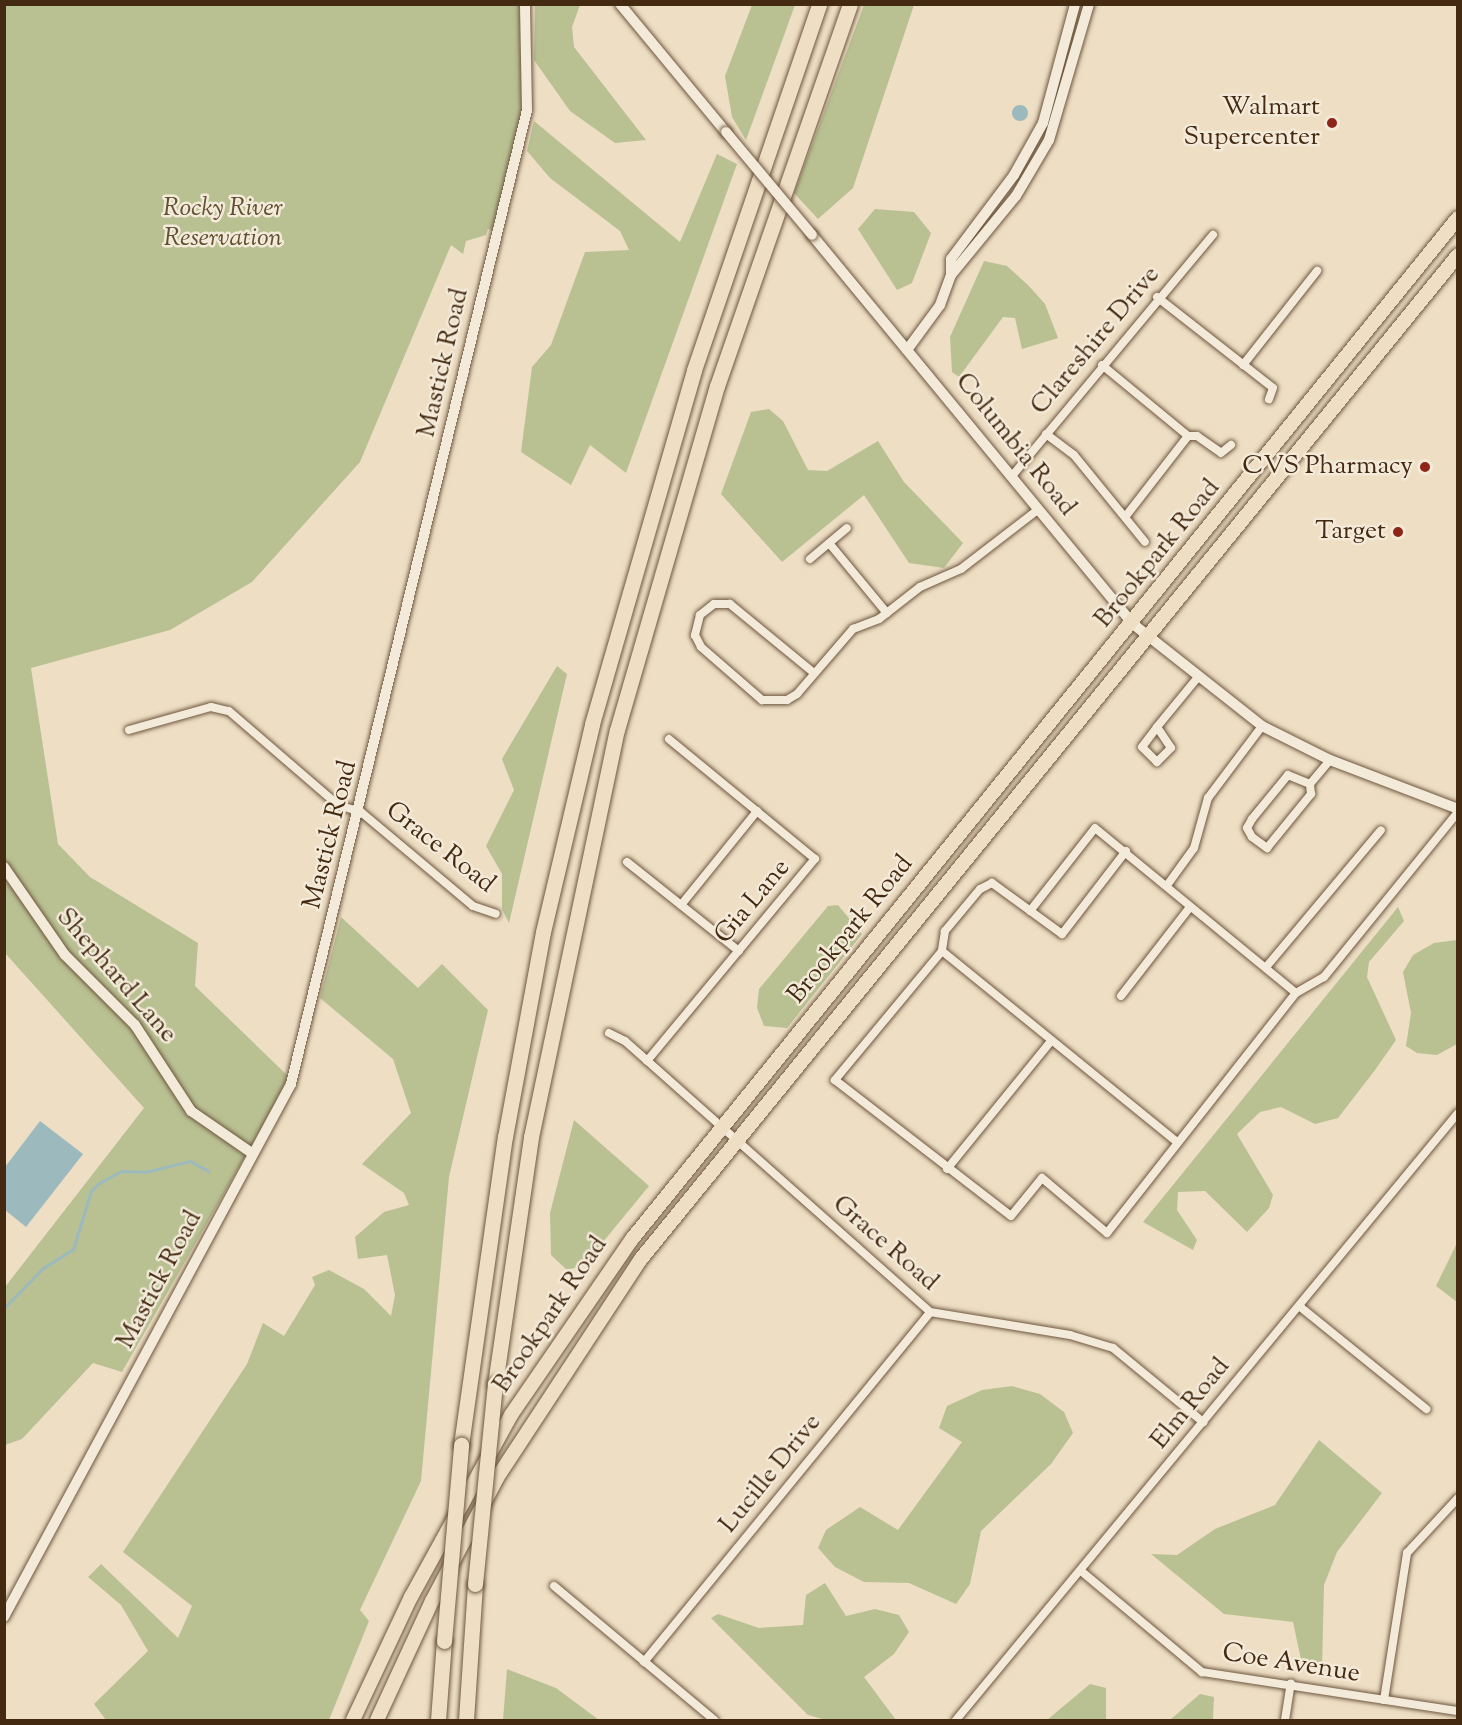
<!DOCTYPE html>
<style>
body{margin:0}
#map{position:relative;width:1462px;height:1725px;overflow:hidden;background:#eddec4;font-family:"Sorts Mill Goudy",serif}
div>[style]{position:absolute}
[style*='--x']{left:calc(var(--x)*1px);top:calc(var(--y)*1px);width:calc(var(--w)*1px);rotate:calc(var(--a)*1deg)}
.green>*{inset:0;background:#b9c193}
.water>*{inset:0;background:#9cbabd}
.round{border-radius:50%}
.stream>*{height:3px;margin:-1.5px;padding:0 1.5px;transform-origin:1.5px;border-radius:1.5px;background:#9cbabd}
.roads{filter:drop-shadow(0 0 2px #6e573e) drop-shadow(0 0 2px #6e573e)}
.minor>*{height:8px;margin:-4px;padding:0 4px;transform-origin:4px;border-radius:4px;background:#f3ead9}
.tertiary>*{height:10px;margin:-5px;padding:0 5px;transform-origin:5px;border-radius:5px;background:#f3ead9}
.primary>*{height:14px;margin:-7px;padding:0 7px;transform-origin:7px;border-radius:7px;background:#eddec4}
.motorway>*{height:15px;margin:-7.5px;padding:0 7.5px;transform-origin:7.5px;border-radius:7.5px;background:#eddec4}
.bridges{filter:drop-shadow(0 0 2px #6e573e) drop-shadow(0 0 2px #6e573e)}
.tertiary-bridge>*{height:10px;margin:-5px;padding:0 5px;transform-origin:5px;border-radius:5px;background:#f3ead9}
.motorway-bridge>*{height:15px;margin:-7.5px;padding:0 7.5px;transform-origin:7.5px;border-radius:7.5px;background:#eddec4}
.dots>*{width:16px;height:16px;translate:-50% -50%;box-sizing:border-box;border:3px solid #f3ead9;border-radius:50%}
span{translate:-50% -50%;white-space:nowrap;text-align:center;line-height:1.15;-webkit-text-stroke:5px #f3ead9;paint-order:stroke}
.poi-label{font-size:26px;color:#442a11}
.right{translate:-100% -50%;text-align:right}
.park-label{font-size:26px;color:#615032;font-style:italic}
.street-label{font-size:26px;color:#442a11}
.frame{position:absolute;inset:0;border:6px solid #442a11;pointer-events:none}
</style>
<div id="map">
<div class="green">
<i style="clip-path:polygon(5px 5px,522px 5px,524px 109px,495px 231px,488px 229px,486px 235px,466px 241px,463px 254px,451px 245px,360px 462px,252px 582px,170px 630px,31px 668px,58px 844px,90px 877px,198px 943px,195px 986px,290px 1078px,122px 1372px,93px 1363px,22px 1439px,5px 1445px,5px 1287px,144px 1108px,5px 953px)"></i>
<i style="clip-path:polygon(535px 5px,580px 5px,572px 27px,574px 47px,646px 140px,615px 143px,570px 111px,534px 60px)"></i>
<i style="clip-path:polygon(752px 5px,795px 5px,746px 140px,732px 117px,725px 76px)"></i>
<i style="clip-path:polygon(864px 5px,914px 5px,853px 188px,818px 219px,794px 193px)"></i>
<i style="clip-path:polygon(534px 121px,680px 242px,717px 154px,737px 164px,626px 473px,590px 445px,571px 485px,521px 452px,532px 367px,551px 345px,585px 252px,629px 250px,620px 231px,550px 178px,527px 151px)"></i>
<i style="clip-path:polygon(875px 209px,914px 212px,931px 233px,912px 283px,897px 290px,858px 229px)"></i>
<i style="clip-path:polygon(984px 261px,1007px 266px,1028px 285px,1045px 304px,1058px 338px,1022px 349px,1015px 318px,1003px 317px,959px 377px,952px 372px,950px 337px)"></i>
<i style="clip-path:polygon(769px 409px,783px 421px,808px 470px,827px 471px,878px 441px,904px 482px,963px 543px,944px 568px,909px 563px,864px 495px,782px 562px,721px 494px,751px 412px)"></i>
<i style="clip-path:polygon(557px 666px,567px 674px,509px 923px,502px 909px,502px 874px,486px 846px,514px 790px,502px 759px)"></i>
<i style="clip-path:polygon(838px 905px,862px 934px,787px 1028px,764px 1026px,757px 1008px,759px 989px,828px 906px)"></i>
<i style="clip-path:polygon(1398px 907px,1404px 921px,1369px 962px,1367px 977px,1396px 1040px,1375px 1070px,1338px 1118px,1315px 1124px,1281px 1107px,1260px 1112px,1237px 1134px,1273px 1195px,1269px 1208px,1247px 1232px,1205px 1191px,1178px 1192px,1177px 1210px,1197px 1240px,1193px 1250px,1143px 1222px)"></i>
<i style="clip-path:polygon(341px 917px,418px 988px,442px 964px,488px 1010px,449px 1177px,421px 1481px,360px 1610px,369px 1621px,329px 1720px,106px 1720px,94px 1704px,148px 1651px,121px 1605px,88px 1577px,101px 1564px,178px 1638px,192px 1606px,123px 1552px,247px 1364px,263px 1323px,284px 1336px,315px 1285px,312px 1277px,329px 1270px,364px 1289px,391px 1316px,395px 1295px,387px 1255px,358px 1259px,355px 1237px,384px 1212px,409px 1205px,404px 1193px,362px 1164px,411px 1113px,393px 1059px,320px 998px)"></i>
<i style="clip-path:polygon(1457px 940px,1457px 1044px,1437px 1055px,1417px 1053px,1406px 1046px,1411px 1013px,1403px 972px,1413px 955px,1434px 943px)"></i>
<i style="clip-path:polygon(574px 1120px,649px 1186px,584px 1265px,567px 1270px,551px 1255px,550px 1213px)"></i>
<i style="clip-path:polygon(1457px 1243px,1457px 1302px,1436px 1286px)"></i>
<i style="clip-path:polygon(1012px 1386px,1040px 1394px,1064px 1412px,1073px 1433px,1051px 1464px,981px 1531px,970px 1584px,956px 1604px,909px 1583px,864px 1582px,835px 1567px,818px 1548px,826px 1530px,860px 1507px,898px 1530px,962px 1442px,939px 1428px,947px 1406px,982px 1390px)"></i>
<i style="clip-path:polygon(1319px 1440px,1382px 1493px,1337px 1552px,1324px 1585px,1322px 1668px,1303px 1669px,1293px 1622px,1224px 1614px,1151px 1554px,1177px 1555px,1215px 1529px,1275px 1505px)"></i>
<i style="clip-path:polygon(825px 1583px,846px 1616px,875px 1609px,899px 1615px,909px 1632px,894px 1654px,864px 1677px,896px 1720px,826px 1720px,808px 1715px,711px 1618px,718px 1614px,759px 1628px,803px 1625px,806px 1595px)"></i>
<i style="clip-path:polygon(507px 1669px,556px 1688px,599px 1720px,503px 1720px)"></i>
<i style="clip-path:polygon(1090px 1684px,1106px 1688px,1106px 1720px,1047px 1720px)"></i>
<i style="clip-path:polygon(1200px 1694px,1214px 1697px,1213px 1720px,1170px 1720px)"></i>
</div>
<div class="water">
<i class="round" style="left:1012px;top:105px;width:16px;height:16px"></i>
<i style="clip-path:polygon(40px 1121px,83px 1154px,26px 1227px,5px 1210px,5px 1167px)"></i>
</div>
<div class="stream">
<i style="--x:4;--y:1308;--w:56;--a:-45.7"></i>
<i style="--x:43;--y:1268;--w:36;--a:-32"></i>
<i style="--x:73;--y:1249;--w:61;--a:-72.8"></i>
<i style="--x:91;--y:1191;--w:11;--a:-45"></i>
<i style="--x:99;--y:1183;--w:26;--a:-28"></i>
<i style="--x:122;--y:1171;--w:23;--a:2"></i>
<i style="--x:145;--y:1172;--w:46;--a:-13.7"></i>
<i style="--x:190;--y:1161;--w:21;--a:29"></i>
</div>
<div class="roads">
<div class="minor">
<i style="--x:1157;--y:297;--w:147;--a:38.1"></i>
<i style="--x:1273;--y:388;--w:12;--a:110"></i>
<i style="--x:1102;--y:365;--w:112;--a:39.5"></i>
<i style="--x:1188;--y:436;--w:101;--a:127.8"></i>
<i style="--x:1243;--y:365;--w:120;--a:-51.8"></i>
<i style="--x:1046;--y:434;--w:35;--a:37"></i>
<i style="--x:1074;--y:455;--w:112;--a:50.8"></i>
<i style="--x:1188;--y:436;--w:9;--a:0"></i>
<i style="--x:1197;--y:436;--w:29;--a:35"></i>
<i style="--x:1221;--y:453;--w:13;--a:-39"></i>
<i style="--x:1012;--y:476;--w:314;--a:-50.2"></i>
<i style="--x:829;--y:543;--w:91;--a:50.4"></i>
<i style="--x:810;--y:559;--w:48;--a:-40"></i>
<i style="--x:814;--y:673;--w:109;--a:-140.6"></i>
<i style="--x:730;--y:604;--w:16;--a:180"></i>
<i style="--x:714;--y:604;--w:18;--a:142"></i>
<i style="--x:700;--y:615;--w:21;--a:104"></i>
<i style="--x:695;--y:635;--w:13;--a:63"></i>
<i style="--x:701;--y:647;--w:81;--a:41"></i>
<i style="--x:762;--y:700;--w:25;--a:0"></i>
<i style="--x:787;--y:700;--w:12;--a:-31"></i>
<i style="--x:797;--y:694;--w:86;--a:-49.3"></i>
<i style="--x:853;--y:629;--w:28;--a:-21"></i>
<i style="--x:879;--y:619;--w:52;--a:-38"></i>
<i style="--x:920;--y:587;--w:45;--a:-23.7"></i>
<i style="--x:961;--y:569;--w:98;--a:-37.6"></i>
<i style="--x:1157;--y:727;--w:25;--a:56"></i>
<i style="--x:1171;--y:748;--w:20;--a:135"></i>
<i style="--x:1157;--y:762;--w:21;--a:-135"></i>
<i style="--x:1142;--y:747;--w:25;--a:-53"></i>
<i style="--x:1157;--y:727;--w:65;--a:-50.6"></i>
<i style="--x:129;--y:730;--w:85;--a:-15.7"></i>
<i style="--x:211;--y:707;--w:18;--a:13"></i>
<i style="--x:229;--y:711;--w:144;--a:40.8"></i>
<i style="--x:338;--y:805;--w:24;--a:17"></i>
<i style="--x:361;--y:812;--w:146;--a:40"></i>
<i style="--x:473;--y:906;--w:24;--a:19"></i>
<i style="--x:1310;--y:784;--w:24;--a:-158"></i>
<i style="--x:1288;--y:775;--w:57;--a:129.3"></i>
<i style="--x:1252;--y:819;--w:10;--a:119"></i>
<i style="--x:1247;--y:828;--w:10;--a:61"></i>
<i style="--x:1252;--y:837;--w:19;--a:36"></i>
<i style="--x:1267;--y:848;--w:70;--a:-50.8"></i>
<i style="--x:1311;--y:794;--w:10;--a:-96"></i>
<i style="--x:1310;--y:784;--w:31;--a:-50"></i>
<i style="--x:1126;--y:851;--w:105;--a:127.6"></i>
<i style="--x:1062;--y:934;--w:87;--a:-143.9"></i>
<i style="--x:992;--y:883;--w:13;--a:153"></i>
<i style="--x:980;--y:889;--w:55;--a:129.8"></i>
<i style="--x:945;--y:931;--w:20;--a:99"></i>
<i style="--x:942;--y:951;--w:168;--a:129.7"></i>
<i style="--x:835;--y:1080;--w:222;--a:37.7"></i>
<i style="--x:1011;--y:1216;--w:49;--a:-50.8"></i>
<i style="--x:1042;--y:1178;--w:85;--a:40.2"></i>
<i style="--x:1107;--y:1233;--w:305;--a:-51.8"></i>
<i style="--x:1296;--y:993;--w:32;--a:-30"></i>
<i style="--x:1324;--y:977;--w:213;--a:-50.9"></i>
<i style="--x:627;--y:862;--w:143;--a:38.5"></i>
<i style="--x:1168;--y:884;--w:44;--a:-54.2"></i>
<i style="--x:1194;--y:848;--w:52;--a:-74.4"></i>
<i style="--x:1208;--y:798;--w:90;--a:-53.1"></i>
<i style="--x:681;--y:905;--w:121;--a:-51"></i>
<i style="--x:1030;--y:911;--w:105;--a:-51.9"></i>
<i style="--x:1095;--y:828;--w:260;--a:39.4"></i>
<i style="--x:942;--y:951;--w:303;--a:39.1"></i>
<i style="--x:1267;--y:966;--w:177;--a:-50"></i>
<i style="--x:1121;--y:996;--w:113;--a:-52.2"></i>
<i style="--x:609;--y:1033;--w:18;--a:27"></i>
<i style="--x:625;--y:1041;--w:408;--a:41.6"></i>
<i style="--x:930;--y:1312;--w:142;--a:9.3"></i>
<i style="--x:1070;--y:1335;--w:45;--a:16.8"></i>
<i style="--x:1113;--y:1348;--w:117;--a:39.4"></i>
<i style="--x:647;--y:1061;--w:263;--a:-50.3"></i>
<i style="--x:815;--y:859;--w:189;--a:-140.6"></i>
<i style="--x:947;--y:1169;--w:165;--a:-50.9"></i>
<i style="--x:1299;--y:1306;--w:164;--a:39"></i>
<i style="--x:1081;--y:1571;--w:158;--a:39.9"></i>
<i style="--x:1202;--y:1672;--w:259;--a:8.7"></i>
<i style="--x:554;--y:1586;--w:209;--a:39.9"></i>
<i style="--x:644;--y:1662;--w:452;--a:-50.7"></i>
<i style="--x:1384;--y:1700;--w:149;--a:-81.1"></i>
<i style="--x:1407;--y:1553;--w:75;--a:-47.2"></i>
<i style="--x:956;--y:1720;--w:788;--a:-50.41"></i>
<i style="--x:1285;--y:1720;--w:37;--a:-81"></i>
</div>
<div class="tertiary">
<i style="--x:620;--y:4;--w:166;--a:50.4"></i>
<i style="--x:812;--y:235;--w:504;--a:50.47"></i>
<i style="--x:1133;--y:624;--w:164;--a:38.3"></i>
<i style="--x:1262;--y:726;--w:76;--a:26.6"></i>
<i style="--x:1330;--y:760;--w:137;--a:20.9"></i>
<i style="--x:951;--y:275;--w:16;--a:-90"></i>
<i style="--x:951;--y:259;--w:105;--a:-53.1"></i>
<i style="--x:1014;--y:175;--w:60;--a:-60.9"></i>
<i style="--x:1043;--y:123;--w:123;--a:-74.9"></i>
<i style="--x:907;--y:350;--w:56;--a:-53.7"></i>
<i style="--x:940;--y:305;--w:32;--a:-70"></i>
<i style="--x:951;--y:275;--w:102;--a:-50.6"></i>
<i style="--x:1016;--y:196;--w:65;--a:-59.5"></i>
<i style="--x:1049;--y:140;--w:142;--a:-73.6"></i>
<i style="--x:4;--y:867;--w:107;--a:55.3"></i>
<i style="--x:65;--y:955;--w:99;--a:45"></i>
<i style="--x:135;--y:1025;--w:103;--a:56.9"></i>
<i style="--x:191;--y:1111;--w:75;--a:34.7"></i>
<i style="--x:4;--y:1617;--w:605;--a:-61.7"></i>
<i style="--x:291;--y:1084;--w:1002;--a:-76.38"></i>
<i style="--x:527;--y:110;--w:106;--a:-91.1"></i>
</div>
<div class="primary">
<i style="--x:353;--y:1720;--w:136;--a:-64.8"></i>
<i style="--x:411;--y:1597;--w:208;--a:-61.2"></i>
<i style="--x:511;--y:1415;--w:214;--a:-55.5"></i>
<i style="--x:632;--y:1239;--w:1313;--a:-51.03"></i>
<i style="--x:377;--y:1720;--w:131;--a:-65.2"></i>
<i style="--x:432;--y:1601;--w:139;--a:-62.1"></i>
<i style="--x:497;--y:1478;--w:262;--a:-56.7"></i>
<i style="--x:641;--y:1259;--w:1294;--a:-50.86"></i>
</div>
<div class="motorway">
<i style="--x:495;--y:1384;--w:250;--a:-81.7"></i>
<i style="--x:531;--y:1137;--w:416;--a:-78.1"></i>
<i style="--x:617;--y:730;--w:358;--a:-73.8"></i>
<i style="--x:717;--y:386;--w:404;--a:-70.8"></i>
<i style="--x:461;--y:1445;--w:311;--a:-81.9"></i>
<i style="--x:505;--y:1137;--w:208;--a:-79.5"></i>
<i style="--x:543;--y:932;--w:214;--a:-76.7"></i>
<i style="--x:592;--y:724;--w:368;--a:-73.9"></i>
<i style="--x:694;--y:370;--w:387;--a:-71.1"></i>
<i style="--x:438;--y:1720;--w:79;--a:-85.7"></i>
<i style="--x:466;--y:1720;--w:136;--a:-86.2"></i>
</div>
</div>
<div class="bridges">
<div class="tertiary-bridge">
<i style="--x:726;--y:132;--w:134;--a:50.1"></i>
</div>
<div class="motorway-bridge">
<i style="--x:475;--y:1584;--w:201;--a:-84.3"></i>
<i style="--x:444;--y:1641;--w:197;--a:-85"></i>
</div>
</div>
<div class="dots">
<i style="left:1332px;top:123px;background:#8f2418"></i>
<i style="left:1425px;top:467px;background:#8f2418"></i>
<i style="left:1398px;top:532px;background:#8f2418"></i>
</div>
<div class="poi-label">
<span class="right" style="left:1320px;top:123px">Walmart<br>Supercenter</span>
<span class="right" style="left:1413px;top:467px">CVS Pharmacy</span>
<span class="right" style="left:1386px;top:532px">Target</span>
</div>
<div class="park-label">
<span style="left:223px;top:224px">Rocky River<br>Reservation</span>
</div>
<div class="street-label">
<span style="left:1096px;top:341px;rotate:-50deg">Clareshire Drive</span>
<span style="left:444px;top:363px;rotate:-77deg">Mastick Road</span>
<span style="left:1015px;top:445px;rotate:51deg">Columbia Road</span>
<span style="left:1158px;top:554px;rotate:-51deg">Brookpark Road</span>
<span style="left:331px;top:835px;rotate:-76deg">Mastick Road</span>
<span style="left:440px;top:848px;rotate:38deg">Grace Road</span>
<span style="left:753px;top:902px;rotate:-50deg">Gia Lane</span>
<span style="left:851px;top:930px;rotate:-51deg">Brookpark Road</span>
<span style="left:116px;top:976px;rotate:49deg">Shephard Lane</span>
<span style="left:885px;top:1244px;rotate:41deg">Grace Road</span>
<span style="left:160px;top:1280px;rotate:-62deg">Mastick Road</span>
<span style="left:551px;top:1315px;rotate:-56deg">Brookpark Road</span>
<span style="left:1191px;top:1404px;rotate:-51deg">Elm Road</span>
<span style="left:771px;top:1474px;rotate:-51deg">Lucille Drive</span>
<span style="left:1291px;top:1664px;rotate:9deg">Coe Avenue</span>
</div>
<div class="frame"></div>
</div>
